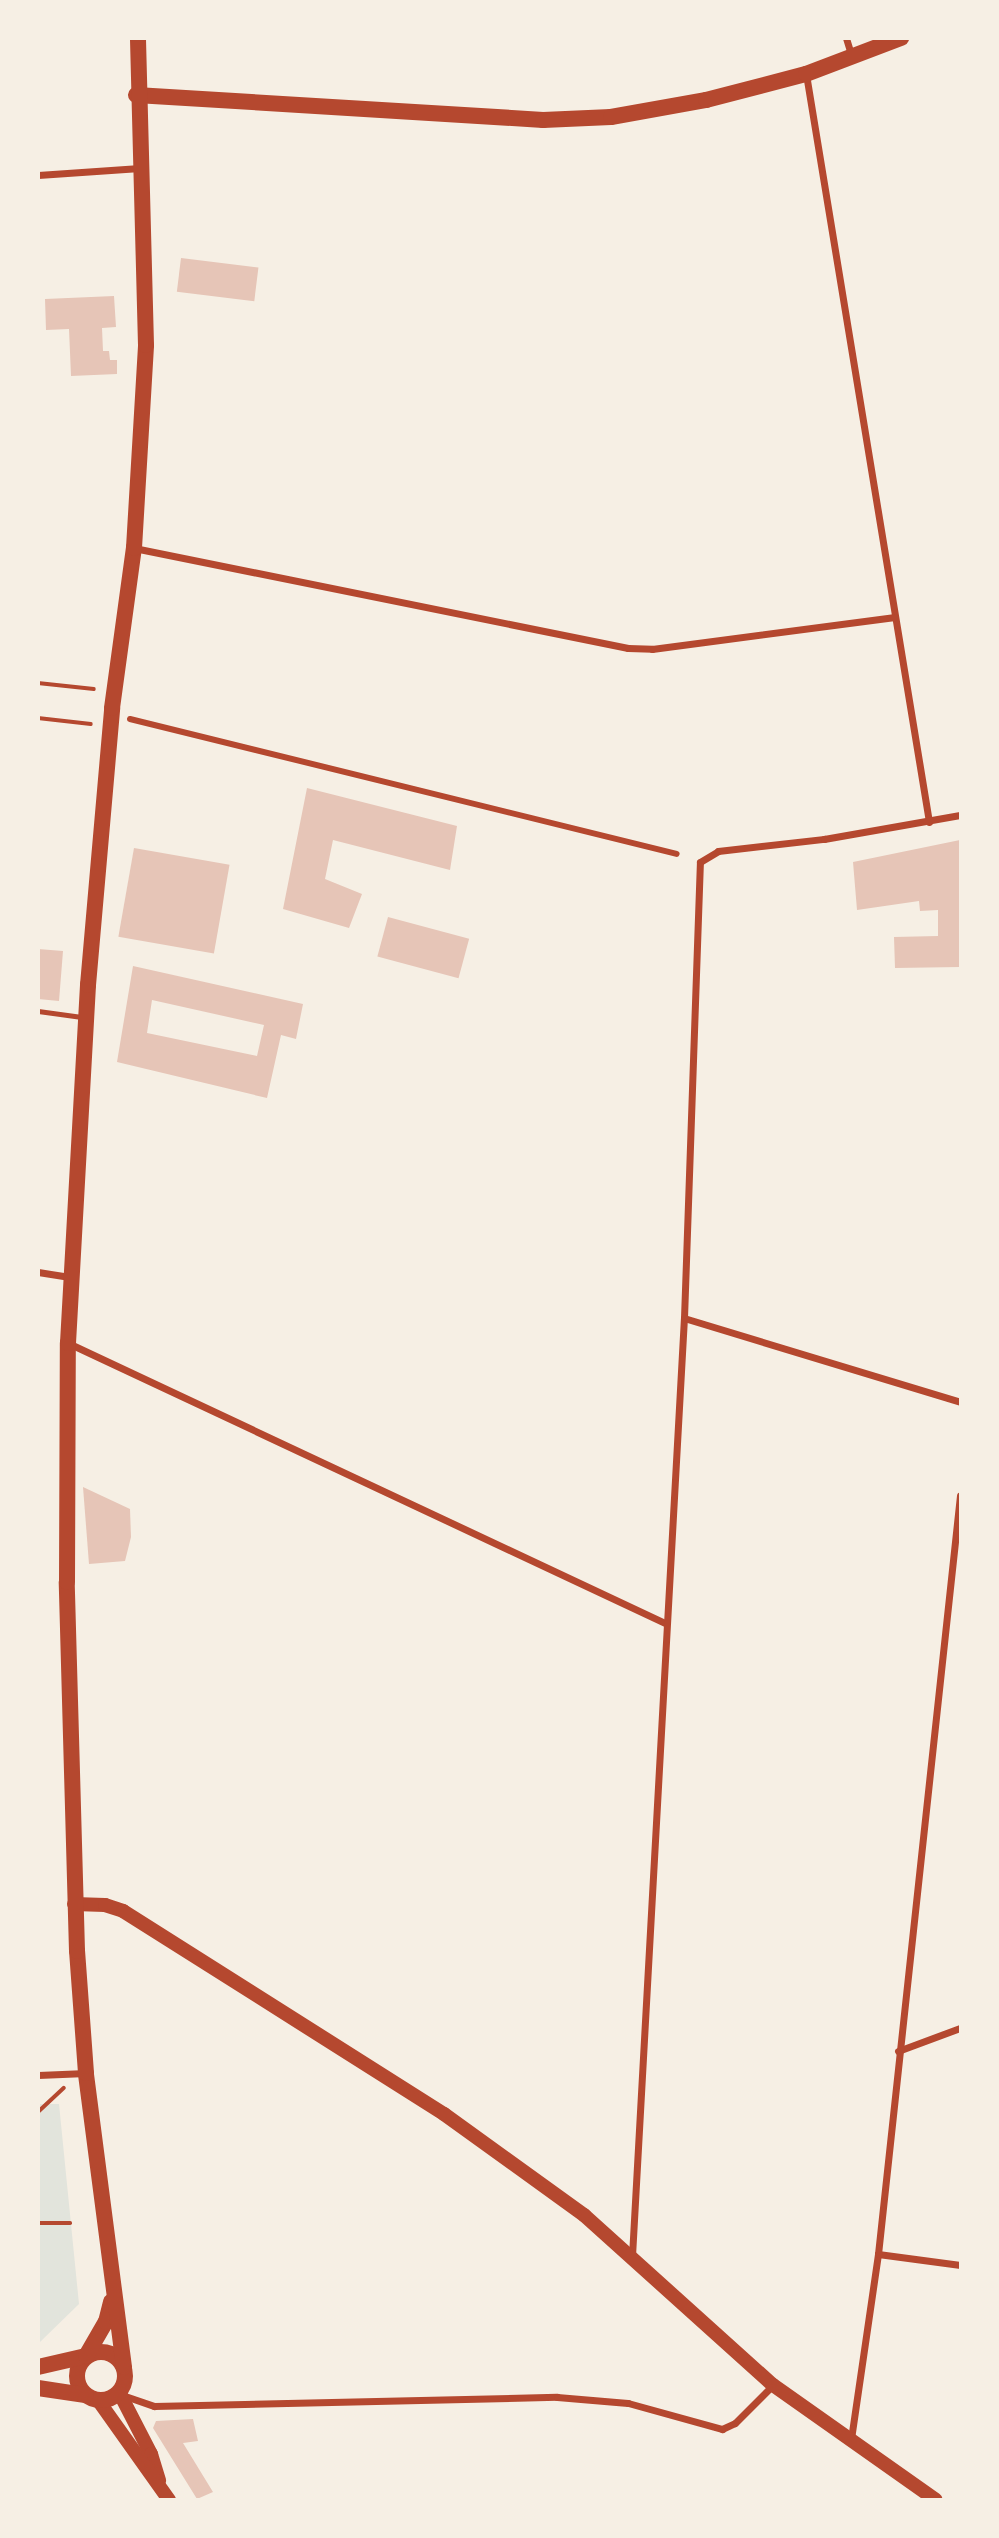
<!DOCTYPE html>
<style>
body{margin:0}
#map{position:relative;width:999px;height:2538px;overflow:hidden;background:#f6efe4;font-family:Lato,sans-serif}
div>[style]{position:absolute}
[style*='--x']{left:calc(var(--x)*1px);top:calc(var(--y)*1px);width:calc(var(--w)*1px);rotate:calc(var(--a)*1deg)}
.green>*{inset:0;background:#e2e4dc}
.building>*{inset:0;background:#e6c5b7;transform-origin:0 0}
.path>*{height:3.5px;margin:-1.75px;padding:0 1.75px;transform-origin:1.75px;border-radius:1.75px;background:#b5482f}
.service>*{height:5px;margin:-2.5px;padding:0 2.5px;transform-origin:2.5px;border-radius:2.5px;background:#b5482f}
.pedestrian>*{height:6px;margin:-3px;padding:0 3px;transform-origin:3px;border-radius:3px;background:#b5482f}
.minor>*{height:7px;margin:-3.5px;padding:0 3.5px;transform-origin:3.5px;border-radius:3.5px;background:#b5482f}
.secondary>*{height:14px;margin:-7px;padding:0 7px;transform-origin:7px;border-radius:7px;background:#b5482f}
.primary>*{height:16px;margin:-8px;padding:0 8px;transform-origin:8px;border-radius:8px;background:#b5482f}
.primary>.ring{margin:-8px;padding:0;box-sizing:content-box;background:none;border:16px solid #b5482f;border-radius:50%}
span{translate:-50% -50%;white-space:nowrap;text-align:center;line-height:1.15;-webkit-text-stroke:6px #f6efe4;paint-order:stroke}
.frame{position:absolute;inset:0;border:40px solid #f6efe4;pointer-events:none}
</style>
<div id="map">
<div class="green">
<i style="clip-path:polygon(39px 2104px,59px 2104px,79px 2304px,39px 2343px)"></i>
</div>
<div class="building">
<i style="left:181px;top:258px;width:78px;height:34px;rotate:7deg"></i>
<i style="clip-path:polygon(114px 296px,116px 327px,102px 328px,103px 351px,109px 351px,110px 360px,117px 360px,117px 374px,71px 376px,69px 329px,46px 330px,45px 299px)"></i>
<i style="clip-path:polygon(307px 788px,457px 826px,450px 870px,333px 840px,325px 879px,362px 894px,349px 928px,283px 909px)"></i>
<i style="clip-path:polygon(960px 840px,960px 967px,895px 968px,894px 937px,938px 936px,938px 910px,920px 911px,919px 901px,857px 910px,853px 862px)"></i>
<i style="left:134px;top:848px;width:97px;height:90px;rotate:10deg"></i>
<i style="left:388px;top:917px;width:84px;height:41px;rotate:15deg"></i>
<i style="clip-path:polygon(38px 949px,63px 951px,59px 1001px,38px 999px)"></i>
<i style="clip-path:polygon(evenodd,133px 966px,303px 1004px,296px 1039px,281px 1035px,267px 1098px,117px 1062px,133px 966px,152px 1000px,264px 1025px,257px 1056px,147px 1033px,152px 1000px)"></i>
<i style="clip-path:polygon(83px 1487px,130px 1509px,131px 1537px,125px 1561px,89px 1564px)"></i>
<i style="clip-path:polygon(193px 2419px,198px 2441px,183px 2443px,213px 2492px,197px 2499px,153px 2428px,156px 2421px)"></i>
</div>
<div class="path">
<i style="--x:38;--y:683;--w:56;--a:6.1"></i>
<i style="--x:38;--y:718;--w:53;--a:6.5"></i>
<i style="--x:38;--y:2112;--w:35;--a:-43"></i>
<i style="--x:38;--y:2223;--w:32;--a:0"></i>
</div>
<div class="service">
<i style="--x:38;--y:1011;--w:44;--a:7.8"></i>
</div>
<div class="pedestrian">
<i style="--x:130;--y:719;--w:563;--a:13.86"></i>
</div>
<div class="minor">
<i style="--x:846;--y:38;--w:21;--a:73"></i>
<i style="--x:806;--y:74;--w:758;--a:80.66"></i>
<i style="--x:38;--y:175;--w:102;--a:-3.9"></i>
<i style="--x:134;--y:548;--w:504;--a:11.44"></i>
<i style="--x:628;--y:648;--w:24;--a:2"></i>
<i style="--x:652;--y:649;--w:245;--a:-7.5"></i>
<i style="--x:38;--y:1272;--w:32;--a:9"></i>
<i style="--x:684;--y:1318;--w:288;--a:16.9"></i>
<i style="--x:68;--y:1343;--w:659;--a:25.13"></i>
<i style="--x:898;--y:2051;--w:66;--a:-20.4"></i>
<i style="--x:38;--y:2075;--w:48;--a:-2.4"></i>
<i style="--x:878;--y:2254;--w:83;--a:7.6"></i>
<i style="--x:632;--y:2256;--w:939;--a:-86.83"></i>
<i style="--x:684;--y:1318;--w:456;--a:-88"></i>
<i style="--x:700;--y:862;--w:21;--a:-31"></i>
<i style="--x:718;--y:851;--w:107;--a:-6.5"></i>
<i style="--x:824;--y:839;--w:138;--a:-10"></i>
<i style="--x:125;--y:2396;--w:31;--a:19"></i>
<i style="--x:154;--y:2406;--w:403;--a:-1.3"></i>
<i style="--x:557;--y:2397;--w:71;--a:4.8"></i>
<i style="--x:628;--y:2403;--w:98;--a:15.5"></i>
<i style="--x:722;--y:2429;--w:14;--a:-25"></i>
<i style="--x:735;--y:2423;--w:54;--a:-45"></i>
<i style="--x:851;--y:2439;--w:187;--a:-81.7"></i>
<i style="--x:878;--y:2254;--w:763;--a:-83.83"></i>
</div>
<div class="secondary">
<i style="--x:74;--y:1904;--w:31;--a:2"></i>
<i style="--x:105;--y:1905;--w:19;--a:18"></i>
<i style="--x:123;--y:1911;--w:380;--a:32.3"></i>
<i style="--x:444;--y:2114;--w:173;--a:35.8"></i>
<i style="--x:584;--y:2215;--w:254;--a:42"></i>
<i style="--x:773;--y:2385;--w:199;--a:35.2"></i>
<i style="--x:119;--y:2392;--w:70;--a:62.7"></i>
<i style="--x:151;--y:2454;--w:28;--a:73"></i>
<i style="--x:98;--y:2400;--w:123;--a:54.6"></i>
</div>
<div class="primary">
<i style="--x:136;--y:95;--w:408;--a:3.5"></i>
<i style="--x:543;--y:120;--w:68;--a:-2.5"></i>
<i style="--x:611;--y:117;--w:97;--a:-10.1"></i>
<i style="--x:706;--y:100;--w:103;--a:-14.6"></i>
<i style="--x:806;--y:74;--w:102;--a:-20.8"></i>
<i class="ring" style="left:77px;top:2352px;width:32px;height:32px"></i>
<i style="--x:38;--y:2367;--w:49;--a:-12.9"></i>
<i style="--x:86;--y:2356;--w:39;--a:-60"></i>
<i style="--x:106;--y:2322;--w:21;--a:-76"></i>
<i style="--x:124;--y:2367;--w:296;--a:-97.4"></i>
<i style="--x:86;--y:2073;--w:122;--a:-94.2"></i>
<i style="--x:77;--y:1951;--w:369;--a:-91.6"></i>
<i style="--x:67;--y:1582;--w:239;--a:-89.8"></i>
<i style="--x:68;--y:1343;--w:359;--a:-86.8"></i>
<i style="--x:88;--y:985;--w:278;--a:-85"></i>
<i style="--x:112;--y:708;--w:162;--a:-82.2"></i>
<i style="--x:134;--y:548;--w:203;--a:-86.6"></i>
<i style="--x:146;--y:345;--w:307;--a:-91.5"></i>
<i style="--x:38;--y:2388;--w:48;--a:8.5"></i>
</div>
<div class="frame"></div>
</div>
